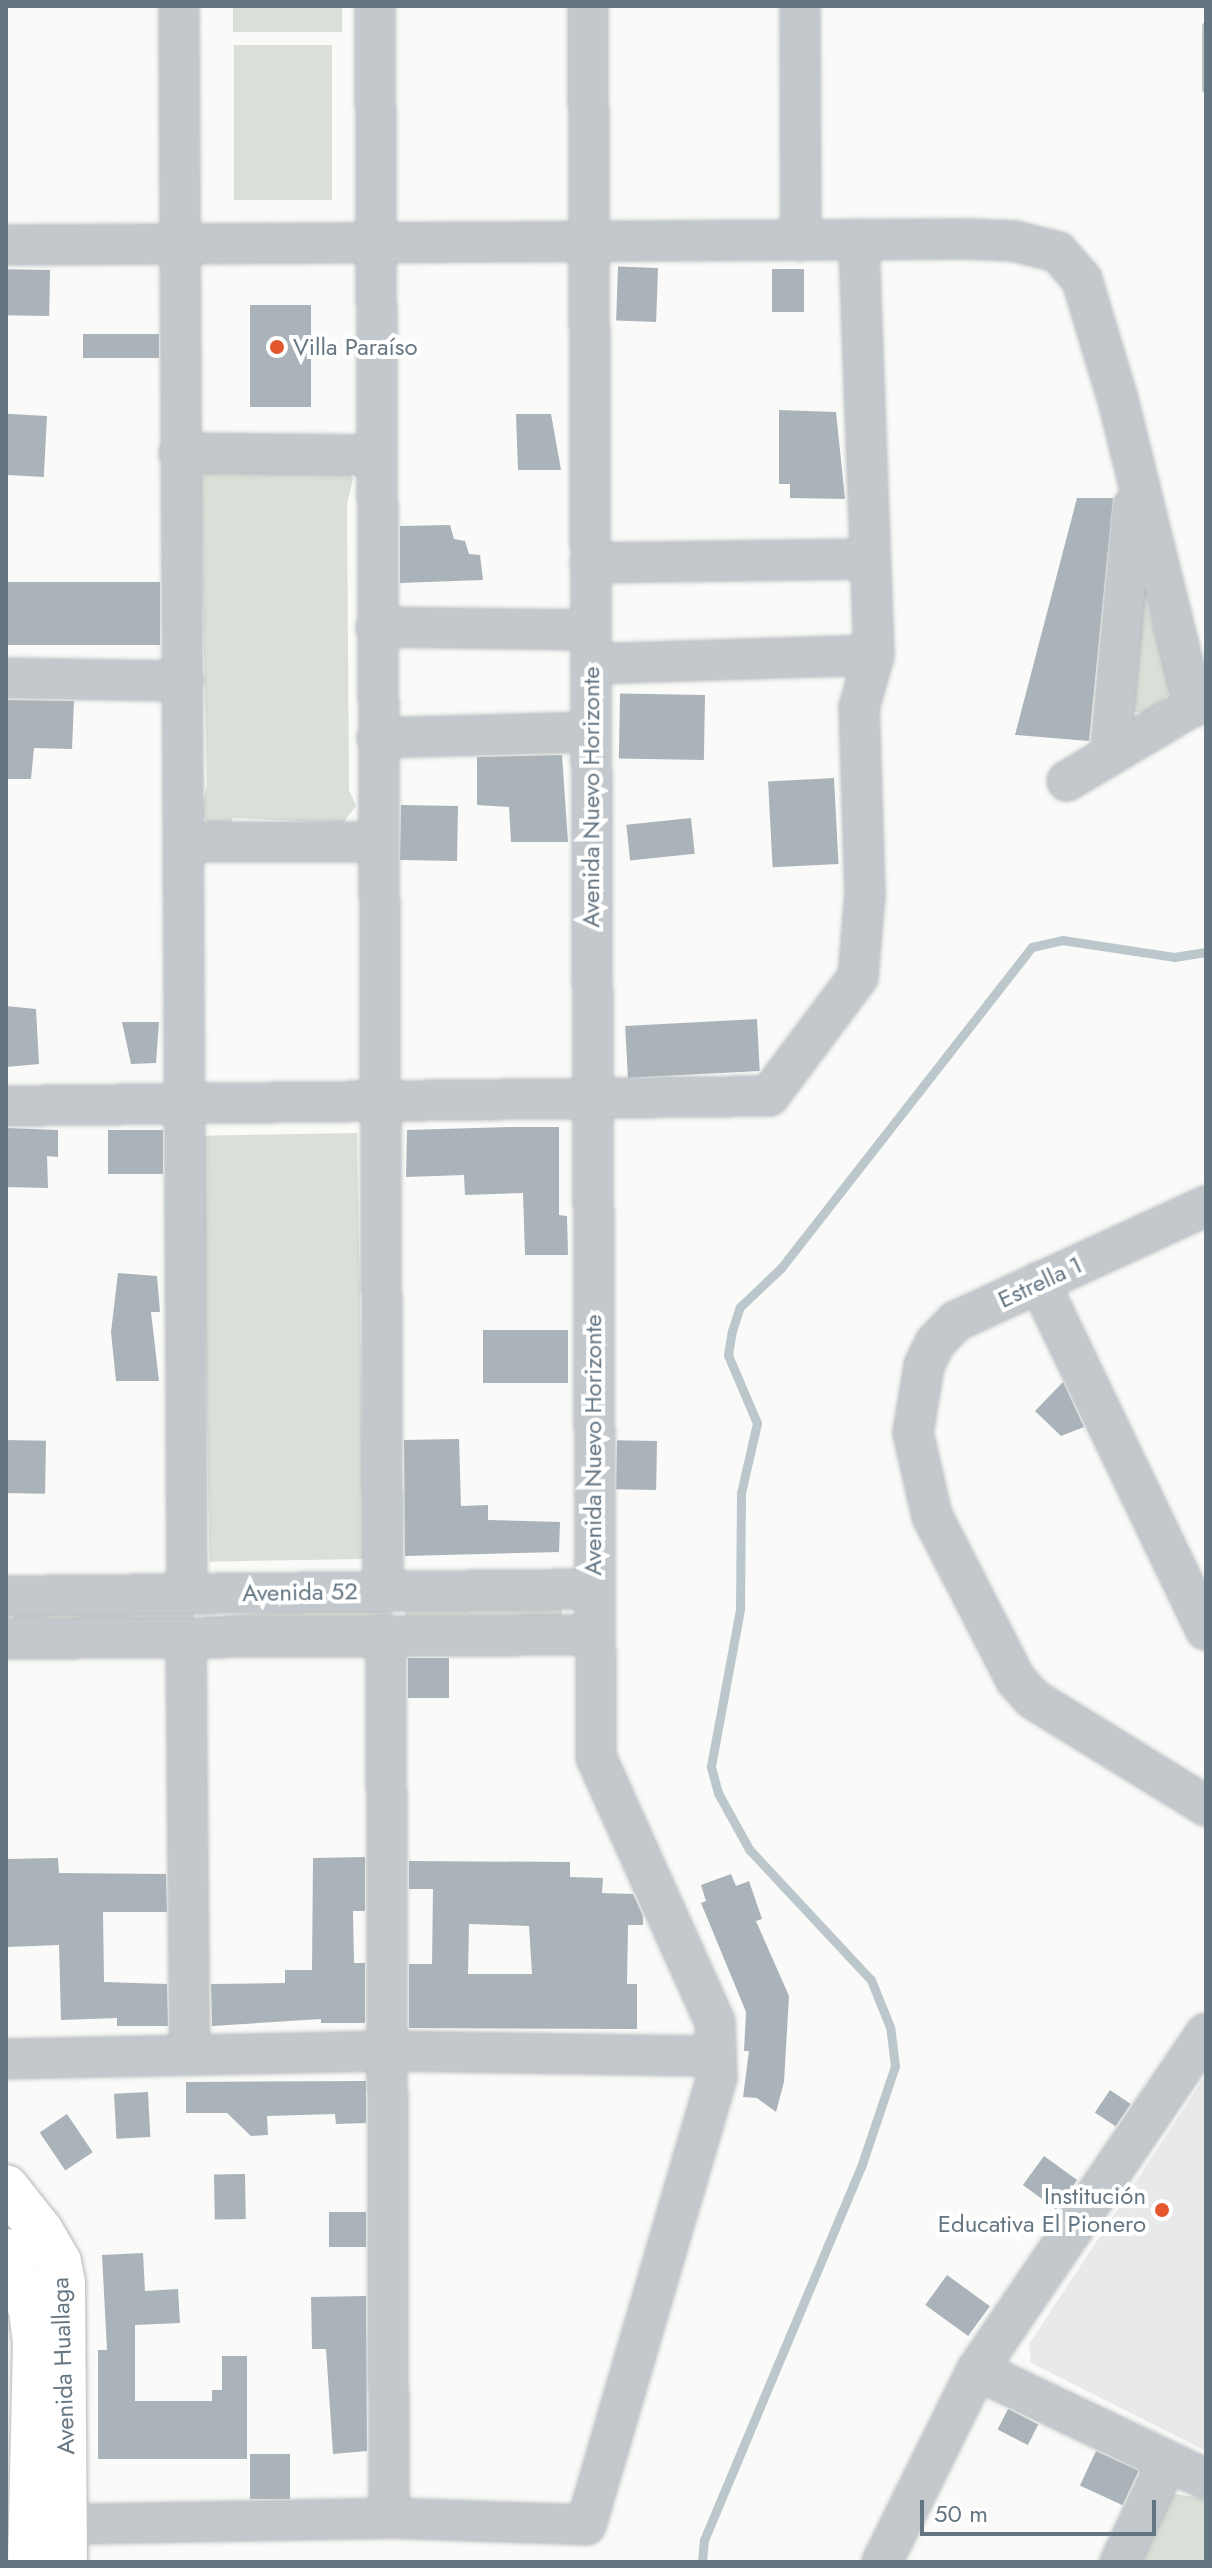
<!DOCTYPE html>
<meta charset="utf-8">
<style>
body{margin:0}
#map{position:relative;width:1212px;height:2568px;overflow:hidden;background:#fafaf8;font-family:Jost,sans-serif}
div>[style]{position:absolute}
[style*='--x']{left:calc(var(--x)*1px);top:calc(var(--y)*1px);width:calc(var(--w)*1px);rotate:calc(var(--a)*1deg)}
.built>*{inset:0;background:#e8e9e9}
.green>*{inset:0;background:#dadfd7;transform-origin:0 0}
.stream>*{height:9px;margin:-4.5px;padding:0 4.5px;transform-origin:4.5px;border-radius:4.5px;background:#bbc7cb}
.building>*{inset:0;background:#aab3b9;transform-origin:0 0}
.roads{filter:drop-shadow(0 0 2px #b5babe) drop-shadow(0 0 2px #b5babe)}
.minor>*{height:38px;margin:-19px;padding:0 19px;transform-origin:19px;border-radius:19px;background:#c3c8cc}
.major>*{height:44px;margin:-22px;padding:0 22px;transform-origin:22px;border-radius:22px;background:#fff}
.dots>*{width:22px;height:22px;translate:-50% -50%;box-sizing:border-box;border:4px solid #fff;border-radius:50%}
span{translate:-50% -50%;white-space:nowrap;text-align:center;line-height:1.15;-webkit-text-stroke:8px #fff;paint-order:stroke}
.poi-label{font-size:24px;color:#657683}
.left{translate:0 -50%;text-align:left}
.right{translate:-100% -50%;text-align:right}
.street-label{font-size:24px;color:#657683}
.frame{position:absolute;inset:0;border:8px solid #657683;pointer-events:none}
.scale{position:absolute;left:920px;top:2500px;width:236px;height:36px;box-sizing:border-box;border:4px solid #657683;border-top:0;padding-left:10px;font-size:24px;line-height:28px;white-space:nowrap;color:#657683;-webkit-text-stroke:6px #fff;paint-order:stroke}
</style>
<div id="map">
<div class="built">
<i style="clip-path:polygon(1206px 2075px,1206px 2451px,1031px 2363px,1029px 2344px)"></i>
</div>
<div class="green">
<i style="left:233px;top:6px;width:109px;height:26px"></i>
<i style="left:332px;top:45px;width:155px;height:98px;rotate:90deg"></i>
<i style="clip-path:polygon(205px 469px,347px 469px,353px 479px,347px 504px,349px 790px,356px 806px,343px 823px,233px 818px,231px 823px,209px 824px,200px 813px,207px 786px,200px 480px)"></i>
<i style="clip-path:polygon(1142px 592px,1174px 690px,1146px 714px,1133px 712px)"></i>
<i style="left:357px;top:1133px;width:426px;height:155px;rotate:89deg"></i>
<i style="left:392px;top:1604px;width:16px;height:188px;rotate:86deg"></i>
<i style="left:405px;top:1605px;width:157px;height:15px"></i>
<i style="left:194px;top:1607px;width:15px;height:180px;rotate:90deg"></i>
<i style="clip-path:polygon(1170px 2493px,1206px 2499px,1206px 2562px,1138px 2562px)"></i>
</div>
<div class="stream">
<i style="--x:1206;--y:26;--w:63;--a:90"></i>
<i style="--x:702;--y:2562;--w:22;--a:-85"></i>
<i style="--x:704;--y:2540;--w:405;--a:-67.2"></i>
<i style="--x:861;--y:2167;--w:107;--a:-71.4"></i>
<i style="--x:895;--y:2066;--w:39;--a:-97"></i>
<i style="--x:890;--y:2027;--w:51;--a:-112"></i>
<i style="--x:871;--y:1980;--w:179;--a:-133"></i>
<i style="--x:749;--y:1849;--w:64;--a:-119"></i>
<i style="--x:718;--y:1793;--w:28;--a:-105"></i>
<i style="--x:711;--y:1766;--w:160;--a:-79.5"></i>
<i style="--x:740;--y:1609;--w:116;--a:-89.5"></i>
<i style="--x:741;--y:1493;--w:72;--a:-77.1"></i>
<i style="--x:757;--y:1423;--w:74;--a:-113.1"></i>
<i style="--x:728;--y:1355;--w:24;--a:-81"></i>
<i style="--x:732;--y:1331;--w:25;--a:-72"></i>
<i style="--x:740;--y:1307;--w:57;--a:-43.6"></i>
<i style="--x:781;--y:1268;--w:407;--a:-52"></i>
<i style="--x:1032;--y:947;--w:31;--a:-13"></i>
<i style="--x:1062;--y:940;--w:113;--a:8.6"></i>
<i style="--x:1174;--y:957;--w:32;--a:-9"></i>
</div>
<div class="building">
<i style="left:658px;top:268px;width:54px;height:40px;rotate:92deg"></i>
<i style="left:772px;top:269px;width:32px;height:43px"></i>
<i style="left:50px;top:270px;width:46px;height:44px;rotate:91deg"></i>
<i style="left:250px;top:305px;width:61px;height:102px"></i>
<i style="left:159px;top:334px;width:24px;height:76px;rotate:90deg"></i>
<i style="clip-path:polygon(779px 410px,836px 412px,845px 499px,790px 498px,790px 484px,779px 484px)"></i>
<i style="clip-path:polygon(516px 414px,551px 414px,561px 470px,518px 470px)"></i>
<i style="left:47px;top:416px;width:61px;height:41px;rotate:93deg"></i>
<i style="clip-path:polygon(1077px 498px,1113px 498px,1089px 741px,1015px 735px)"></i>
<i style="clip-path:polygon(450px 525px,454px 539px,465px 541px,469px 554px,480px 555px,483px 580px,400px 583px,400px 526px)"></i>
<i style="left:6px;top:582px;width:154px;height:63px"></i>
<i style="left:705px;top:695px;width:65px;height:85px;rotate:91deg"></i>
<i style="clip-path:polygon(6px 700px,74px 701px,72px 749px,34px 748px,31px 779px,6px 779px)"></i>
<i style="clip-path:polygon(562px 755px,568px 842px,511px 842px,509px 807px,477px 805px,477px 757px)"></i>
<i style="left:834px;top:778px;width:86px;height:66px;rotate:87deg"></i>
<i style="left:401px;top:805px;width:57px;height:55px;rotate:1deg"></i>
<i style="left:691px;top:818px;width:36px;height:65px;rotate:84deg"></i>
<i style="clip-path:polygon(6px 1006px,36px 1009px,39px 1064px,6px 1067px)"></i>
<i style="left:757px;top:1019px;width:52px;height:132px;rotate:87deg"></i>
<i style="clip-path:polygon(122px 1022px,159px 1022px,156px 1063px,131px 1064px)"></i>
<i style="clip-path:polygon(509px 1127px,559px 1127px,559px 1215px,567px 1216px,568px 1255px,525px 1255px,523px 1193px,465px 1195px,464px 1175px,406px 1177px,407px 1130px)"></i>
<i style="clip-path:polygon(6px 1128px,58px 1130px,58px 1157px,47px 1156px,48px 1188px,6px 1187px)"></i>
<i style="left:108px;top:1130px;width:55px;height:44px"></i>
<i style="clip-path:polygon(118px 1273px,157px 1276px,160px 1312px,151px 1312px,159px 1381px,116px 1381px,111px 1332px)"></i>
<i style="left:483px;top:1330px;width:85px;height:53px"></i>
<i style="clip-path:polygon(1063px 1382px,1084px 1427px,1061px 1436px,1035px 1411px)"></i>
<i style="clip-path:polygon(459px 1439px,461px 1506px,488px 1505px,488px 1520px,560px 1522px,559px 1552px,405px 1556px,404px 1440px)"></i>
<i style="left:6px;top:1440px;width:40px;height:53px;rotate:1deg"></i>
<i style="left:657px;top:1441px;width:49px;height:40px;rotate:91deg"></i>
<i style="left:408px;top:1658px;width:41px;height:40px"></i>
<i style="clip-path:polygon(365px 1857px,365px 1911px,353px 1911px,354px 1963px,365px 1963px,365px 2023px,321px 2023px,321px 2019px,212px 2026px,211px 1984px,285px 1983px,285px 1970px,312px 1970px,313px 1858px)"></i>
<i style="clip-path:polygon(58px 1858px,59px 1873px,166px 1874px,167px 1912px,103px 1912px,104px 1982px,167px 1984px,168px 2026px,117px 2026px,117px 2018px,61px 2020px,59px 1945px,8px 1947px,6px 1859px)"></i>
<i style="clip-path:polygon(evenodd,409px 1861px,570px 1862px,570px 1877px,603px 1878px,602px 1893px,633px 1894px,643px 1916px,643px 1925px,628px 1925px,627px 1984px,637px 1984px,637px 2029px,409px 2028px,409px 1964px,432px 1964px,433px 1889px,409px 1889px,409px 1861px,469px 1924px,529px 1926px,532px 1974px,468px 1974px,469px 1924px)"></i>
<i style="clip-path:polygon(731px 1874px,736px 1886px,749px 1881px,762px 1919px,756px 1921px,789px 1996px,784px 2082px,776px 2112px,757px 2098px,743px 2097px,749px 2051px,744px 2051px,746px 2012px,701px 1903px,706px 1901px,701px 1885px)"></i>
<i style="clip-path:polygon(366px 2081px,366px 2123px,336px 2124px,335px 2114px,267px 2116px,268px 2135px,251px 2136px,227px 2113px,186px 2113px,186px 2082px)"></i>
<i style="left:1110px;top:2090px;width:25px;height:27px;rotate:34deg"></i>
<i style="left:148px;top:2092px;width:45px;height:34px;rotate:87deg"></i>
<i style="left:67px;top:2114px;width:46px;height:33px;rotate:56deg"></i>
<i style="left:1044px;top:2156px;width:41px;height:36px;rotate:36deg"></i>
<i style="left:245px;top:2174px;width:45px;height:31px;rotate:89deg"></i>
<i style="left:366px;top:2212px;width:35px;height:37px;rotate:90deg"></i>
<i style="clip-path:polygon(143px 2253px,145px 2291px,178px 2289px,180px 2323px,135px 2325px,135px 2401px,212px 2401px,212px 2390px,222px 2390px,222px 2356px,247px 2356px,247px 2459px,98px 2459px,98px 2350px,107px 2350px,102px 2255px)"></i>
<i style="left:947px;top:2275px;width:53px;height:37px;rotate:36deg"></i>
<i style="clip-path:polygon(366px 2296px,367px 2451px,333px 2454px,326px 2349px,312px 2349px,311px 2297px)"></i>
<i style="left:1008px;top:2409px;width:34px;height:23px;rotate:27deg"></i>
<i style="left:1096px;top:2451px;width:47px;height:38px;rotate:25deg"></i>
<i style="left:250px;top:2454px;width:40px;height:45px"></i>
</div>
<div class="roads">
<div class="minor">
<i style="--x:179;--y:6;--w:1587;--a:89.71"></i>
<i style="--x:375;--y:6;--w:1584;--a:89.71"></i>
<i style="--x:800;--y:6;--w:235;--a:89.8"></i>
<i style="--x:6;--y:245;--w:962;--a:-0.36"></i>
<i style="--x:968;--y:239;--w:46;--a:2.5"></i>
<i style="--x:1014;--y:241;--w:45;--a:14"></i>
<i style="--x:1058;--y:252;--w:37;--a:49"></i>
<i style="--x:1082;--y:280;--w:125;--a:73.3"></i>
<i style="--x:1118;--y:400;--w:316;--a:76.1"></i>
<i style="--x:179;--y:453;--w:195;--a:0.6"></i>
<i style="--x:590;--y:563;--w:278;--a:-0.8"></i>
<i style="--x:376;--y:627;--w:214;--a:0.8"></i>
<i style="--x:591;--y:664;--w:283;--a:-1.8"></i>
<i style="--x:6;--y:678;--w:178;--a:1"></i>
<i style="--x:377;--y:738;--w:214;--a:-1.6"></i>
<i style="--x:1110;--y:755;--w:250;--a:-84.7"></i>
<i style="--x:1067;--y:781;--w:162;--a:-30.8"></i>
<i style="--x:185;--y:842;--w:193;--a:0"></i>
<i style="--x:6;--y:1106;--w:763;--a:-0.75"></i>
<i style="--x:769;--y:1096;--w:149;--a:-53.2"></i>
<i style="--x:858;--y:977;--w:83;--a:-85.2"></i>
<i style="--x:865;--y:894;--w:186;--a:-91.8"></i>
<i style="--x:859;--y:708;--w:55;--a:-74.2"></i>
<i style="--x:874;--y:655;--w:416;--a:-92.1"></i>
<i style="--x:1206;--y:1206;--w:275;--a:155.3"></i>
<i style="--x:956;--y:1321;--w:30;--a:134"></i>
<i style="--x:935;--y:1343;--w:25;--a:116"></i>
<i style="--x:924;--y:1366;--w:68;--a:99.3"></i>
<i style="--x:913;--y:1433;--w:85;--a:77.1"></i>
<i style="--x:932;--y:1516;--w:184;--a:62.9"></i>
<i style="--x:1016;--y:1680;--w:25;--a:48"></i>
<i style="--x:1033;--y:1699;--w:203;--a:31.7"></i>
<i style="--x:1039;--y:1282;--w:386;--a:64.4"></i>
<i style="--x:6;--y:1596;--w:588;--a:-0.68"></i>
<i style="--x:386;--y:1635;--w:883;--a:89.81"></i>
<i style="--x:186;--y:1638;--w:417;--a:89.5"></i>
<i style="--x:6;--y:1639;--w:589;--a:-0.39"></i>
<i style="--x:6;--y:2059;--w:382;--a:-1.2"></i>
<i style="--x:388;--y:2051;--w:328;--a:0.9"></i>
<i style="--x:977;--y:2370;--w:254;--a:25.5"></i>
<i style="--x:37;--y:2525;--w:352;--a:-1.1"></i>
<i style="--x:389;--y:2518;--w:197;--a:2"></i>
<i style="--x:586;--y:2525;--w:467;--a:-73.7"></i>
<i style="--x:717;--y:2077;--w:55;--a:-92.1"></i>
<i style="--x:715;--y:2022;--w:290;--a:-114.2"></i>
<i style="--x:596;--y:1757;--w:1751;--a:-90.26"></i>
<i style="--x:882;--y:2562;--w:214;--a:-63.7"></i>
<i style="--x:977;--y:2370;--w:407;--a:-55.8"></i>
<i style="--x:1120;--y:2562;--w:110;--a:-64.8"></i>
</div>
<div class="major">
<i style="--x:6;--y:2187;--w:56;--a:51.5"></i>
<i style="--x:41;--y:2231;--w:36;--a:60"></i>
<i style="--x:59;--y:2262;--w:21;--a:79"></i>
<i style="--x:63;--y:2283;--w:279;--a:89.6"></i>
<i style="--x:6;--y:2251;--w:64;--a:67"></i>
<i style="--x:31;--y:2310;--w:33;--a:83"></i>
<i style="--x:35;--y:2343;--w:219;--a:91.3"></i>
</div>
</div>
<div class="dots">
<i style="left:277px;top:347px;background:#e4572e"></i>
<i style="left:1162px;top:2210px;background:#e4572e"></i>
</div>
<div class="poi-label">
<span class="left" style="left:293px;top:347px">Villa Paraíso</span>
<span class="right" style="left:1146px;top:2210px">Institución<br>Educativa El Pionero</span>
</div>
<div class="street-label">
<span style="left:591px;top:797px;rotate:-90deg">Avenida Nuevo Horizonte</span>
<span style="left:1040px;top:1282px;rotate:-25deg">Estrella 1</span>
<span style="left:593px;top:1445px;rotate:-90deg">Avenida Nuevo Horizonte</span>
<span style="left:300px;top:1592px;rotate:-1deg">Avenida 52</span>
<span style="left:63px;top:2366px;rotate:-92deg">Avenida Huallaga</span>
</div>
<div class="frame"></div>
<div class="scale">50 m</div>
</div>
